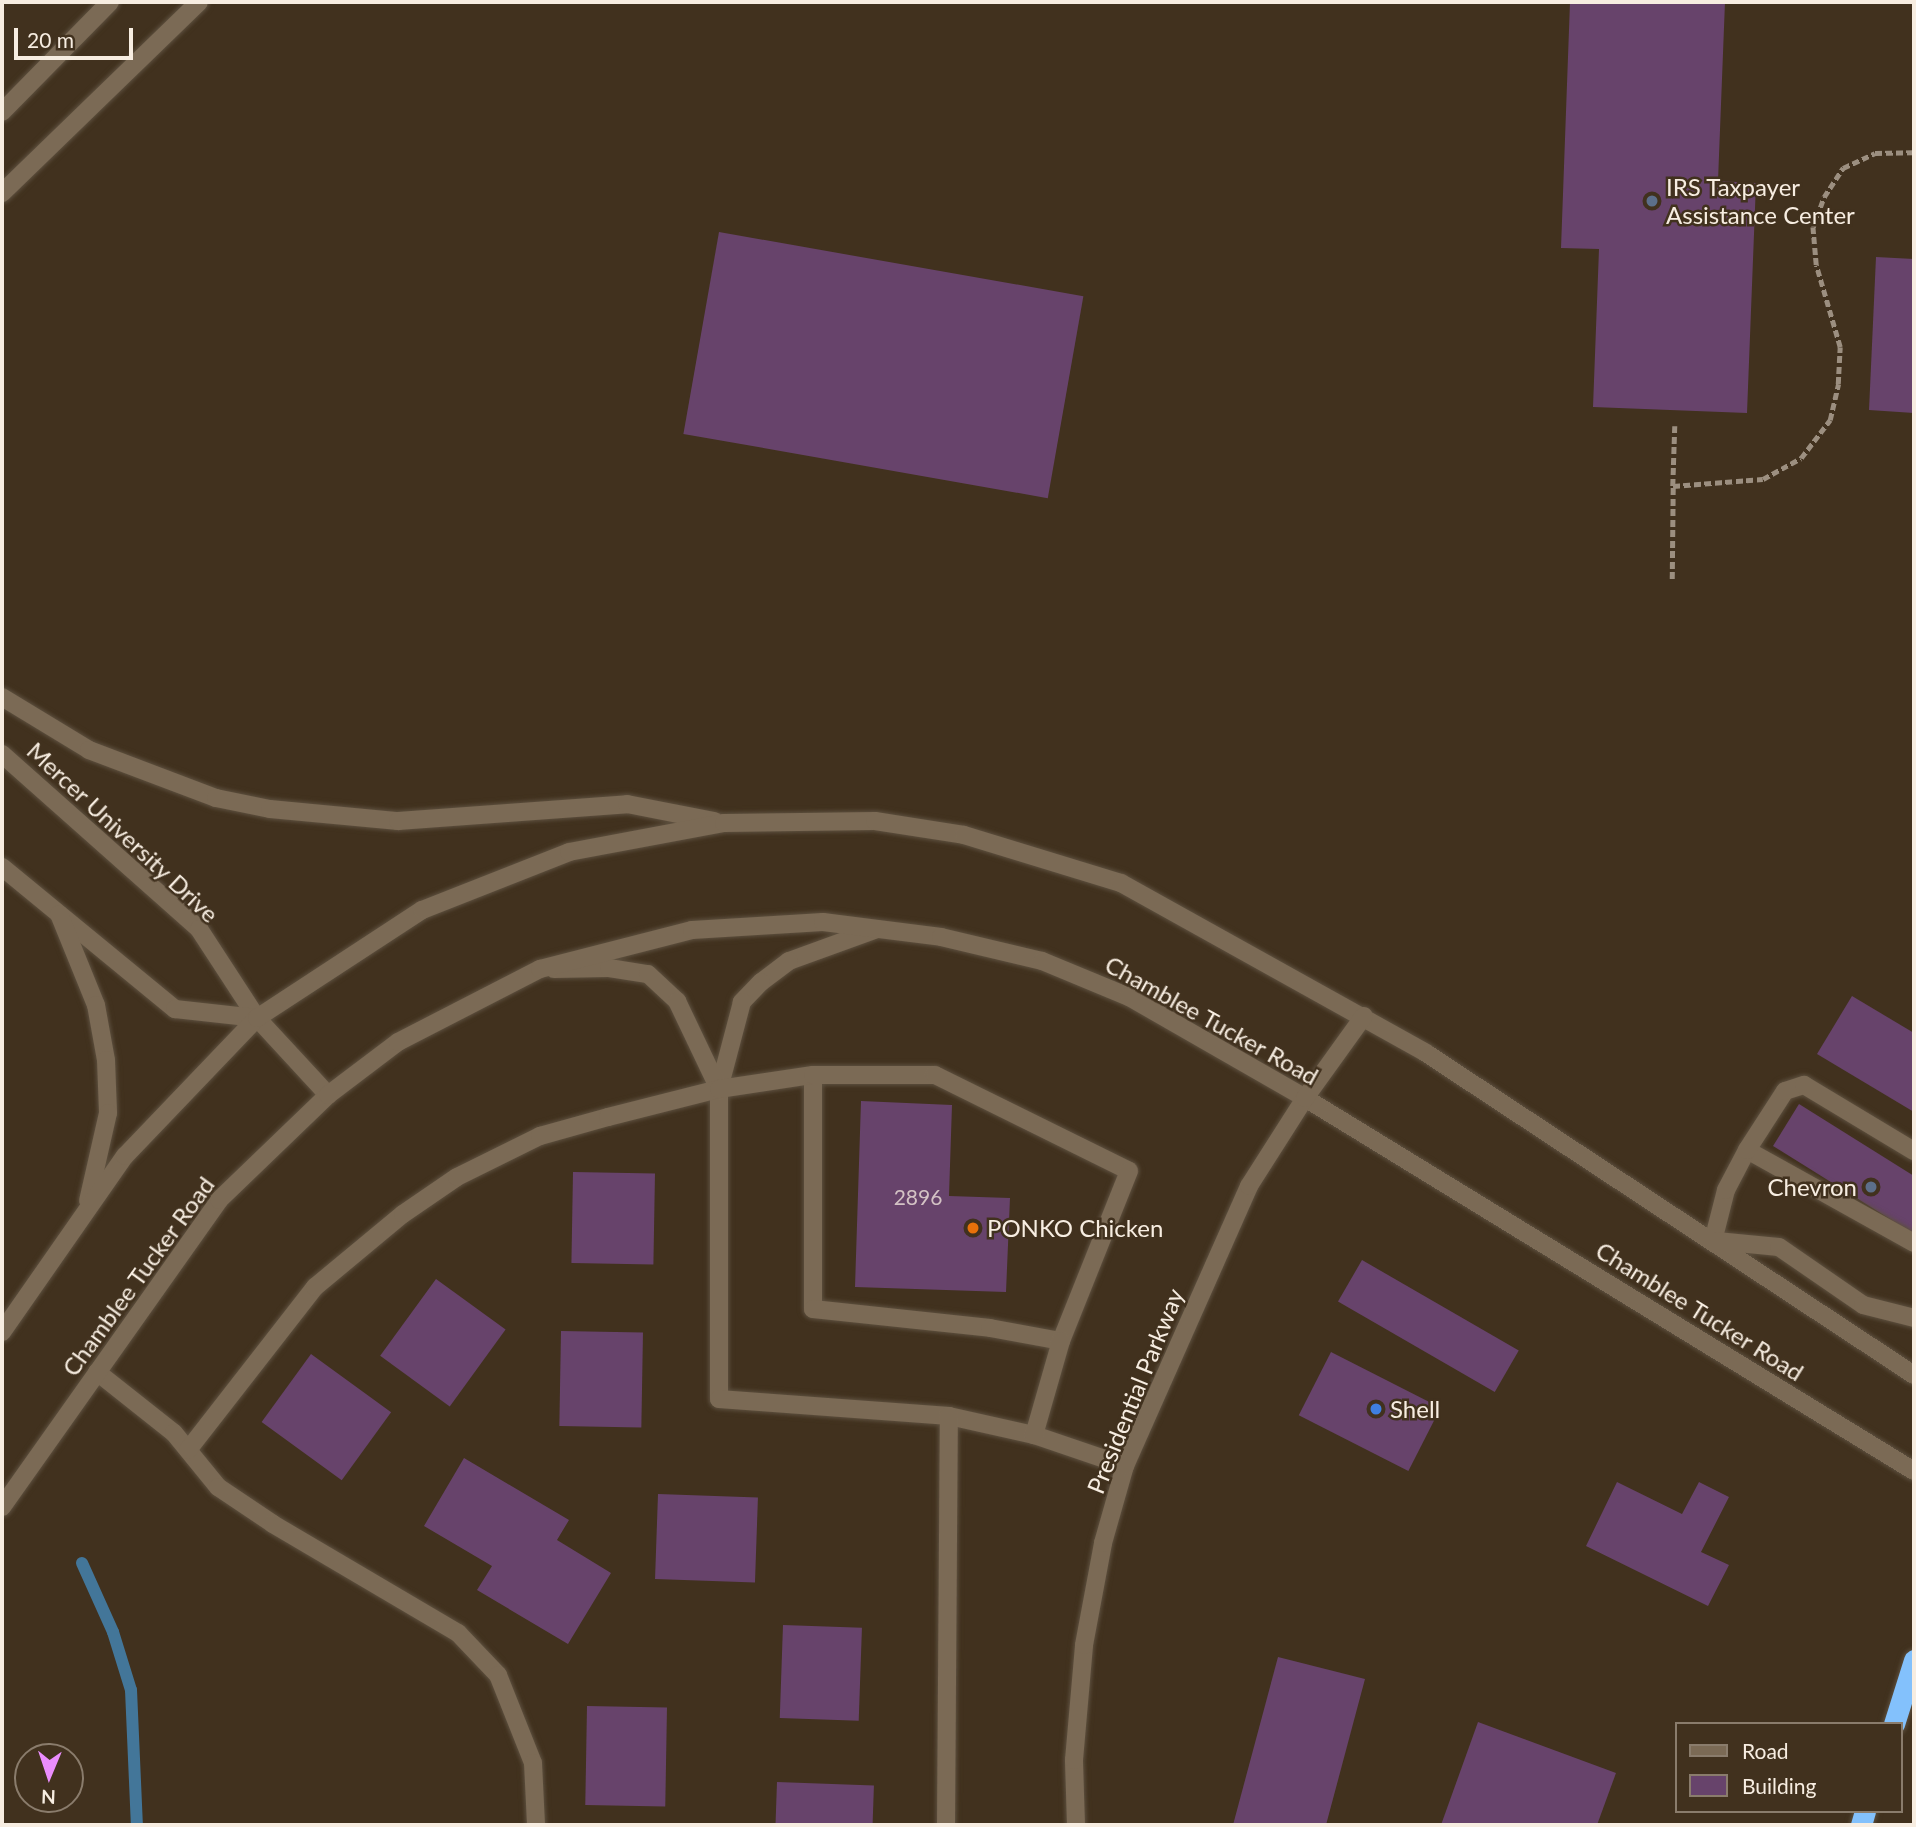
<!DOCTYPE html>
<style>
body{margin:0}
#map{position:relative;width:1916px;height:1827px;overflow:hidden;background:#41311e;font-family:Lato,sans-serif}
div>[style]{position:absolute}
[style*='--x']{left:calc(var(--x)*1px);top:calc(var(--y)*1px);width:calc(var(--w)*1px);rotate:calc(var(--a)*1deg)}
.stream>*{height:12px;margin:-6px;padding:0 6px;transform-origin:6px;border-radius:6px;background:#437699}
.building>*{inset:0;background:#67436b;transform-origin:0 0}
.path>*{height:4.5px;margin-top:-2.25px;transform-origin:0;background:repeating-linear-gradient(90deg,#9c8f80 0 7px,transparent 0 10.5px)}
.roads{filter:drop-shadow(0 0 2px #5d503f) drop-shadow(0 0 2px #5d503f)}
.lane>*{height:18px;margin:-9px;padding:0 9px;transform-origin:9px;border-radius:9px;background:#7b6a55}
.street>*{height:18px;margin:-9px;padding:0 9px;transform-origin:9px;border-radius:9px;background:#7b6a55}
.secondary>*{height:18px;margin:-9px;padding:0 9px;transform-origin:9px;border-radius:9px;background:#7b6a55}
.highway>*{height:21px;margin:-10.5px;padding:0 10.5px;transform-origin:10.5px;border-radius:10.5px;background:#83c1fc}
.dots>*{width:19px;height:19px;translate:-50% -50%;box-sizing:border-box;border:4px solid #41311e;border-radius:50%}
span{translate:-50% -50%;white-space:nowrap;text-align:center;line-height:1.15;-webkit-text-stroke:5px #41311e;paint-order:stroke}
.number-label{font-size:21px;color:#d3c2c4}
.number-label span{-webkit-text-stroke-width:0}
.poi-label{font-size:24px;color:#f7ede1}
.left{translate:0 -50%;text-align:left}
.right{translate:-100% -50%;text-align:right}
.street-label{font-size:24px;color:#f7ede1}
.frame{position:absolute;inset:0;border:4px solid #f7ede1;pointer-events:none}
.legend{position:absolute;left:1675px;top:1722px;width:228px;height:91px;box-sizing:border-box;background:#41311e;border:2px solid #8a7c6c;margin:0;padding:9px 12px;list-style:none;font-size:21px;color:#f7ede1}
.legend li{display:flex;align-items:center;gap:14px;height:35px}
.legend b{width:35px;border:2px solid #8a7c6c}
.north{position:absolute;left:14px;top:1743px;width:70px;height:70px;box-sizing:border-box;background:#41311e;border:2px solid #8a7c6c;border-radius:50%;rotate:182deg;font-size:19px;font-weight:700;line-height:28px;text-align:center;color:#f7ede1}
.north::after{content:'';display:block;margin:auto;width:24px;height:32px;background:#ea8dfd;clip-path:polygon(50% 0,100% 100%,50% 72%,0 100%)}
.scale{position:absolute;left:14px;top:28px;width:119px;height:32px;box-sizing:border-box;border:4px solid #f7ede1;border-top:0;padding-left:9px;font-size:21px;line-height:24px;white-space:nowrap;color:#f7ede1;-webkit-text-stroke:5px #41311e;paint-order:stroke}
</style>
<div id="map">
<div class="stream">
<i style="--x:82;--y:1563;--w:76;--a:65.8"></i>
<i style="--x:113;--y:1632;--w:61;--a:72.8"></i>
<i style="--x:131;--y:1690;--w:135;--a:87.5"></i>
</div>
<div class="building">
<i style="clip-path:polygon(1570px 2px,1725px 2px,1718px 181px,1756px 183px,1747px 413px,1593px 407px,1599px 249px,1561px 248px)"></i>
<i style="left:719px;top:232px;width:370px;height:205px;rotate:10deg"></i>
<i style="clip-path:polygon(1876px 257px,1914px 259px,1914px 413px,1869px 410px)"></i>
<i style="clip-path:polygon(1852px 996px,1914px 1033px,1914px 1112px,1817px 1054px)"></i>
<i style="clip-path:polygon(861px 1101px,952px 1105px,949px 1196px,1010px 1198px,1006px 1292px,855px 1287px)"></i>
<i style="clip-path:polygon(1799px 1104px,1914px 1176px,1914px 1234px,1773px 1146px)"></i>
<i style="left:573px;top:1172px;width:82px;height:91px;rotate:1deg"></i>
<i style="left:1362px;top:1260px;width:181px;height:48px;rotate:30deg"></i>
<i style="left:436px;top:1279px;width:86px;height:95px;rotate:36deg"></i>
<i style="left:561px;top:1331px;width:82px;height:95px;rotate:1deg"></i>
<i style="left:1331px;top:1352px;width:123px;height:71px;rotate:27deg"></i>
<i style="left:311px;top:1354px;width:99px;height:84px;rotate:36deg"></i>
<i style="clip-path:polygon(464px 1458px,569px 1520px,557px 1540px,611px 1573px,568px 1644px,477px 1590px,492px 1566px,424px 1526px)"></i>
<i style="clip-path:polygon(1617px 1482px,1682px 1514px,1699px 1482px,1729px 1497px,1701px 1552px,1729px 1565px,1708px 1606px,1586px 1546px)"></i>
<i style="left:658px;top:1494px;width:100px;height:85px;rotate:2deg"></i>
<i style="left:783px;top:1625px;width:79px;height:93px;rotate:2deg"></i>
<i style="clip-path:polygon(1278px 1657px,1365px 1679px,1326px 1825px,1233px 1825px)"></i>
<i style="left:587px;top:1706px;width:80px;height:99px;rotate:1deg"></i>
<i style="clip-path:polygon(1478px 1722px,1616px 1773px,1597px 1825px,1441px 1825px)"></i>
<i style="left:777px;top:1782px;width:97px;height:43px;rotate:2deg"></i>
</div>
<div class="path">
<i style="--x:1675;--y:426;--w:60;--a:91.9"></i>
<i style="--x:1673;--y:486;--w:90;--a:-4.4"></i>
<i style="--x:1763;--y:479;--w:43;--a:-28.9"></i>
<i style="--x:1801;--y:458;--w:48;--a:-52.7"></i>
<i style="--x:1830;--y:420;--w:37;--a:-77"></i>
<i style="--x:1838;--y:384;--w:37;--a:-87"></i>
<i style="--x:1840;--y:347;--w:85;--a:-106.3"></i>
<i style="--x:1816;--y:265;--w:38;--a:-95"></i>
<i style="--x:1813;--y:227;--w:32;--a:-70"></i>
<i style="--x:1824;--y:197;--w:35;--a:-57"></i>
<i style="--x:1843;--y:168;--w:35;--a:-25"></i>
<i style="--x:1875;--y:153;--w:39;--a:-1"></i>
<i style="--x:1672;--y:579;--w:93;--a:-89.4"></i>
</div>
<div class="roads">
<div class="lane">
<i style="--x:877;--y:929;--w:94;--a:160"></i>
<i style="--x:789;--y:961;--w:35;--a:143"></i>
<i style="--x:761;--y:982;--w:28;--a:134"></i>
<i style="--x:742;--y:1002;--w:90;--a:104.8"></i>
<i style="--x:719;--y:1089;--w:310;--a:90"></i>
<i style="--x:719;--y:1399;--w:231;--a:4.2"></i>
<i style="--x:949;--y:1416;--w:87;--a:12.6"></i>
<i style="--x:1034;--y:1435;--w:96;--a:18.8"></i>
<i style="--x:554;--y:969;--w:55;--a:-1"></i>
<i style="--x:609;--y:968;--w:39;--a:9"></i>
<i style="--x:648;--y:974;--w:40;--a:43"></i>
<i style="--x:677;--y:1001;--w:98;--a:64.5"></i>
<i style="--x:813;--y:1075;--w:234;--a:90"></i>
<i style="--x:813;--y:1309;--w:178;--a:6.1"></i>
<i style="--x:990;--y:1328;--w:72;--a:10.4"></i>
<i style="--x:1747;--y:1150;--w:191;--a:29.1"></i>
<i style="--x:1713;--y:1241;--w:53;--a:-75.7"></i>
<i style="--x:1726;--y:1190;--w:45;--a:-62.3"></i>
<i style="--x:1747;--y:1150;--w:70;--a:-57.2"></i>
<i style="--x:1785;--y:1091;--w:20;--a:-18"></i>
<i style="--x:1804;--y:1085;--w:128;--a:31"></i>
<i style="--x:97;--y:1372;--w:98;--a:38.4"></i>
<i style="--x:174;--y:1433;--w:70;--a:50.8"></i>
<i style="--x:218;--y:1487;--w:66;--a:33.9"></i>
<i style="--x:273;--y:1524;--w:215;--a:30.5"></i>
<i style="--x:458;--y:1633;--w:58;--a:46.4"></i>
<i style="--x:498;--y:1675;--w:95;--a:68.3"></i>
<i style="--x:533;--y:1763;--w:62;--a:87.2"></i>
<i style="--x:188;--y:1450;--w:207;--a:-52.1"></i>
<i style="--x:315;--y:1287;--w:114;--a:-39.7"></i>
<i style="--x:403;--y:1214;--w:65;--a:-34.4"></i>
<i style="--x:457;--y:1177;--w:93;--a:-26.3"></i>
<i style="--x:540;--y:1136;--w:71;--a:-15.6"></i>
<i style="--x:608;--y:1117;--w:114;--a:-14.2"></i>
<i style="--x:719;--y:1089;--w:95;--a:-8.5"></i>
<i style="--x:813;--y:1075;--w:122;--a:0"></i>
<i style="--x:935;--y:1075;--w:216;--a:26.3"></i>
<i style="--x:1129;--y:1171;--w:183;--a:111.8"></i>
<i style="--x:1061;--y:1341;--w:98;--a:106"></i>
<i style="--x:946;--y:1825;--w:409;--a:-89.6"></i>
</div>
<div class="street">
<i style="--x:2;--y:112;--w:154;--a:-45.5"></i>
<i style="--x:2;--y:193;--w:274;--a:-44.1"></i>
</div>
<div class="secondary">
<i style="--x:2;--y:697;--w:102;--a:31.3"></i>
<i style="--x:89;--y:750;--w:136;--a:20.7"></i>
<i style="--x:216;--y:798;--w:55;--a:11.5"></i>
<i style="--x:270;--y:809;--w:129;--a:5.4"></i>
<i style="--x:398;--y:821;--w:230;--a:-4.2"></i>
<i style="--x:627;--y:804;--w:89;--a:11.1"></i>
<i style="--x:2;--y:754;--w:264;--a:41.6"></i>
<i style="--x:199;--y:929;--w:106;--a:56.9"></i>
<i style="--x:257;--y:1018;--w:105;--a:47.3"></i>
<i style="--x:2;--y:867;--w:224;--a:39.4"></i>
<i style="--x:175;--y:1009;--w:82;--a:6.3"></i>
<i style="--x:59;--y:914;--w:98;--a:67.9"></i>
<i style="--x:96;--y:1005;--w:56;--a:79.7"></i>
<i style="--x:106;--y:1060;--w:53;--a:87.8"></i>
<i style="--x:108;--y:1113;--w:90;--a:102.8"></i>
<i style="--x:1717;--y:1241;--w:62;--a:5.5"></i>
<i style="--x:1779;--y:1247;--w:102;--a:34.6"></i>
<i style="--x:1863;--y:1305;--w:53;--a:14.3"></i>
<i style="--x:2;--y:1332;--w:215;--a:-55.1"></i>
<i style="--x:125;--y:1156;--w:191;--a:-46.3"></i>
<i style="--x:257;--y:1018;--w:197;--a:-33.2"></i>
<i style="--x:422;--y:910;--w:158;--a:-21.5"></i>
<i style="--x:569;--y:852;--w:158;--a:-10.6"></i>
<i style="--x:724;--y:823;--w:151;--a:-0.8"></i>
<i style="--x:875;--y:821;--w:90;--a:8.9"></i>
<i style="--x:964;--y:835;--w:164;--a:17"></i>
<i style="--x:1121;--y:883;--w:349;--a:29.1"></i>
<i style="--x:1426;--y:1053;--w:585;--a:33.42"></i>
<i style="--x:2;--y:1507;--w:376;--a:-54.7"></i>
<i style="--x:219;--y:1200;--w:151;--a:-43.9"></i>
<i style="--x:328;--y:1095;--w:88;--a:-37.1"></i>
<i style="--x:398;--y:1042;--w:160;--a:-27.2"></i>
<i style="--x:540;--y:969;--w:157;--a:-14.4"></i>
<i style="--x:692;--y:930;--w:131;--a:-3.5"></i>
<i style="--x:823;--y:922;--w:119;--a:7.2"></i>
<i style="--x:941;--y:937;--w:104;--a:13.4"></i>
<i style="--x:1042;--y:961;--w:94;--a:22.5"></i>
<i style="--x:1129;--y:997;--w:203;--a:29.8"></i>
<i style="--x:1305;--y:1098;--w:714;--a:31.49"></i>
<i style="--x:1076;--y:1825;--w:65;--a:-91.8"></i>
<i style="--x:1074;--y:1760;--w:115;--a:-85"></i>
<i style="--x:1084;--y:1645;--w:104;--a:-79.4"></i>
<i style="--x:1103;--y:1543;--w:80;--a:-74.1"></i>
<i style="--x:1125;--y:1466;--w:306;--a:-66.1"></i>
<i style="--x:1249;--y:1186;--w:104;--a:-57.5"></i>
<i style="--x:1305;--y:1098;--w:101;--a:-54.3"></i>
</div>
<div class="highway">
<i style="--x:1894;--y:1724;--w:67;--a:-72.6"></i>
<i style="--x:1861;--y:1825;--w:15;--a:-74"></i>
</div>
</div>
<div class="dots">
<i style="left:1652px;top:201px;background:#5c6f8a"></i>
<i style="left:1871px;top:1187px;background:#5c6f8a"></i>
<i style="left:973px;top:1228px;background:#e8710a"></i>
<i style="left:1376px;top:1409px;background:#3f7fe0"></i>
</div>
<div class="number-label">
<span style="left:918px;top:1197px">2896</span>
</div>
<div class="poi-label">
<span class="left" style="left:1666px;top:201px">IRS Taxpayer<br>Assistance Center</span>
<span class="right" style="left:1857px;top:1187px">Chevron</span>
<span class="left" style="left:987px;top:1228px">PONKO Chicken</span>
<span class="left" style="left:1390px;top:1409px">Shell</span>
</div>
<div class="street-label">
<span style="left:123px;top:832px;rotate:43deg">Mercer University Drive</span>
<span style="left:1212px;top:1020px;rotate:29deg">Chamblee Tucker Road</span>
<span style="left:138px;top:1276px;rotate:-54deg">Chamblee Tucker Road</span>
<span style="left:1700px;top:1311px;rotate:32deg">Chamblee Tucker Road</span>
<span style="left:1135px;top:1391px;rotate:-68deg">Presidential Parkway</span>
</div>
<div class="frame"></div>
<ul class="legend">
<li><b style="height:9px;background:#7b6a55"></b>Road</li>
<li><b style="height:19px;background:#67436b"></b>Building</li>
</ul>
<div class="north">N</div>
<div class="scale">20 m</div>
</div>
